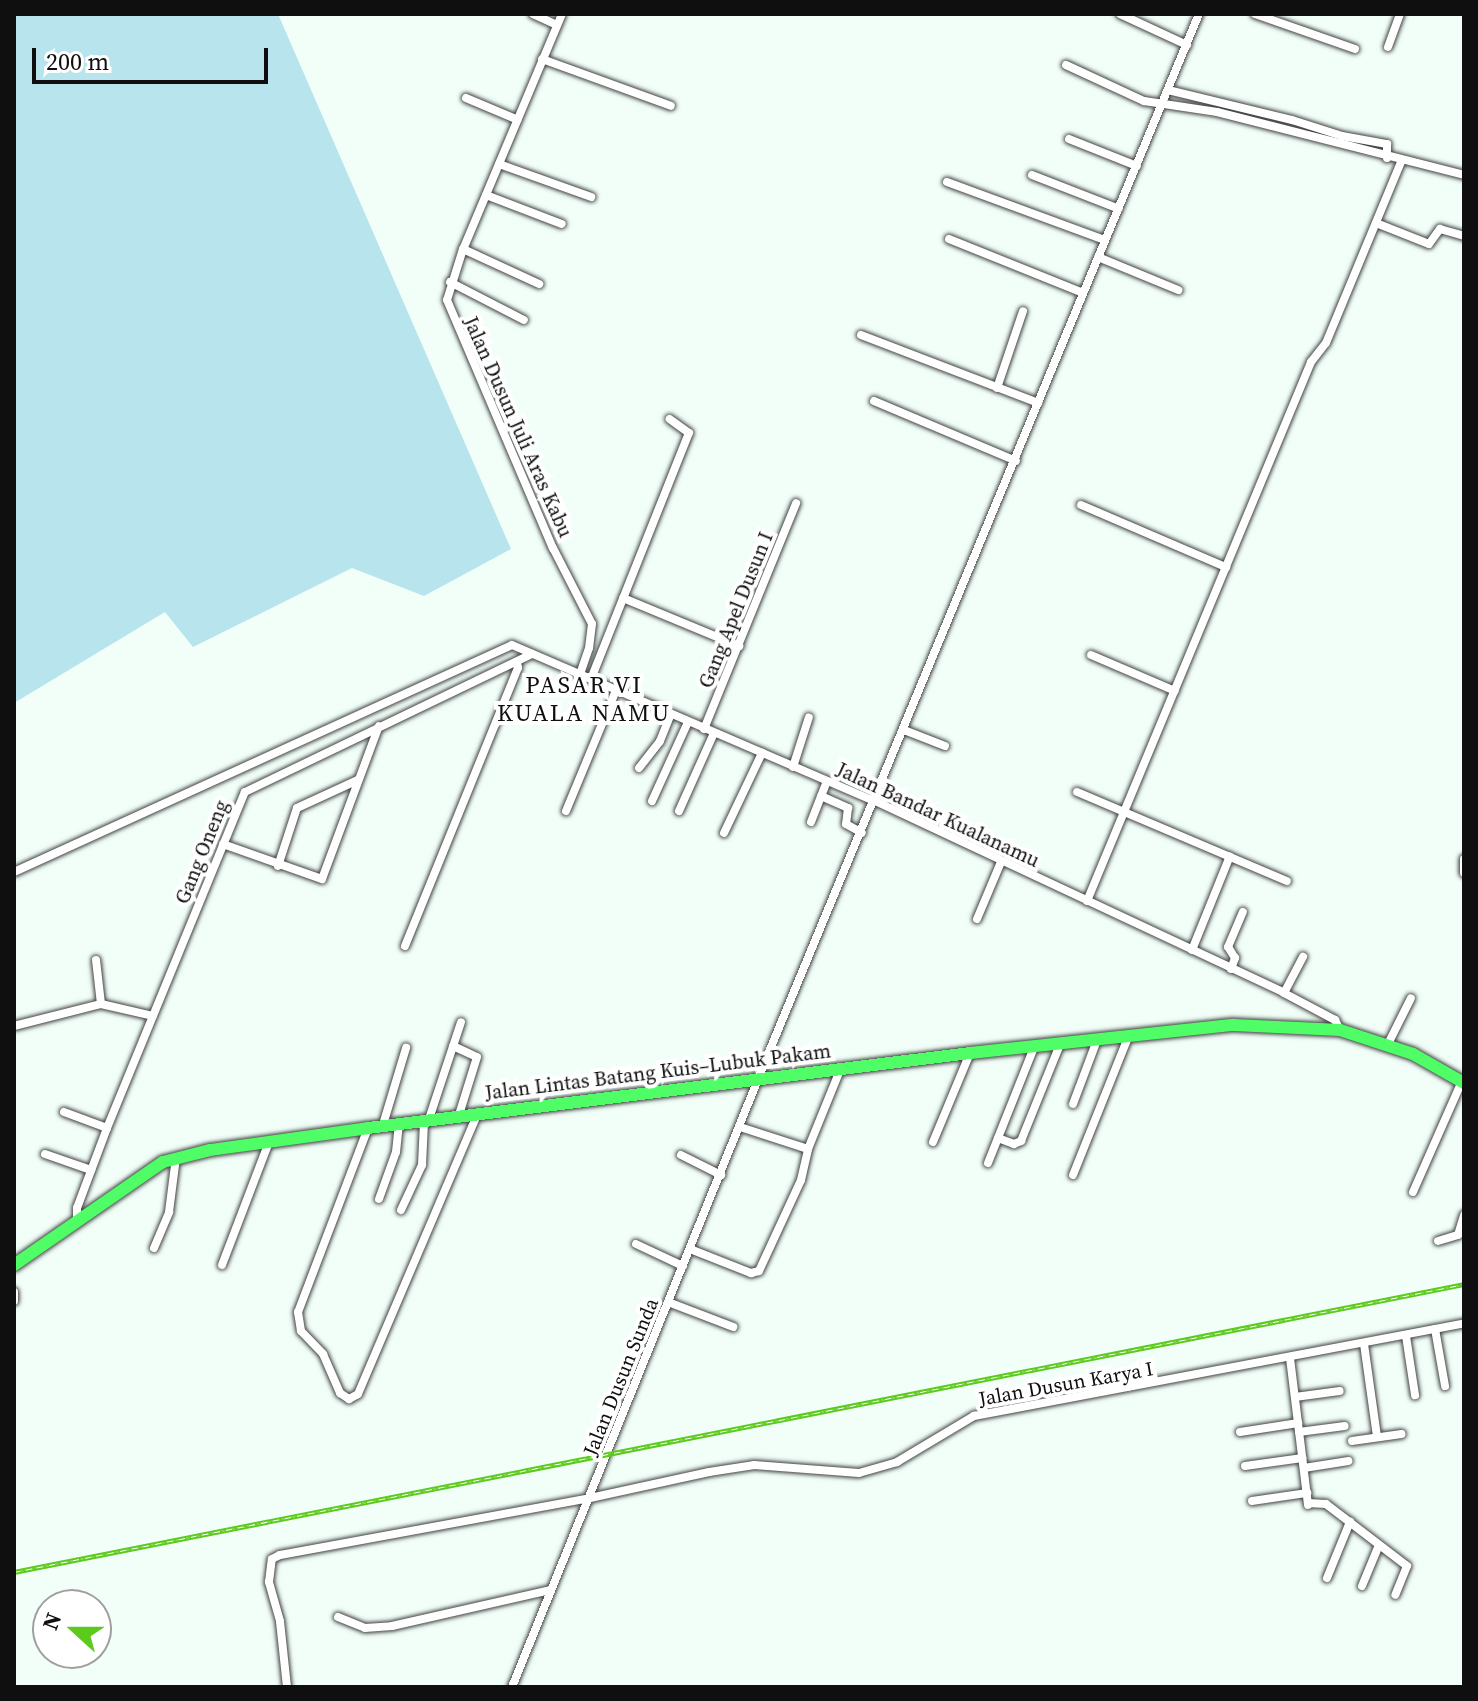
<!DOCTYPE html>
<meta charset="utf-8">
<style>
body{margin:0}
#map{position:relative;width:1478px;height:1701px;overflow:hidden;background:#f1fff8;font-family:"Source Serif 4",serif}
div>[style]{position:absolute}
[style*='--x']{left:calc(var(--x)*1px);top:calc(var(--y)*1px);width:calc(var(--w)*1px);rotate:calc(var(--a)*1deg)}
.green>*{inset:0;background:#b7e4ed}
.roads{filter:drop-shadow(0 0 2px #424242) drop-shadow(0 0 2px #424242)}
.minor>*{height:8px;margin:-4px;padding:0 4px;transform-origin:4px;border-radius:4px;background:#fff}
.highway>*{height:12px;margin:-6px;padding:0 6px;transform-origin:6px;border-radius:6px;background:#4ffe67}
.rail>*{height:5px;margin-top:-2.5px;transform-origin:0;background:repeating-linear-gradient(90deg,#fff 0 6px,#5cca1c 0 12px);box-sizing:border-box;border-block:2px solid #5cca1c}
span{translate:-50% -50%;white-space:nowrap;text-align:center;line-height:1.15;-webkit-text-stroke:8px #fff;paint-order:stroke}
.street-label{font-size:20px;color:#0f0f0f}
.quarter-label{font-size:24px;color:#0f0f0f;letter-spacing:2px}
.frame{position:absolute;inset:0;border:16px solid #0f0f0f;pointer-events:none}
.north{position:absolute;left:32px;top:1589px;width:80px;height:80px;box-sizing:border-box;background:#fff;border:2px solid #9f9f9f;border-radius:50%;rotate:291deg;font-size:22px;font-weight:700;line-height:32px;text-align:center;color:#0f0f0f}
.north::after{content:'';display:block;margin:auto;width:28px;height:36px;background:#5cca1c;clip-path:polygon(50% 0,100% 100%,50% 72%,0 100%)}
.scale{position:absolute;left:32px;top:48px;width:236px;height:36px;box-sizing:border-box;border:4px solid #0f0f0f;border-top:0;padding-left:10px;font-size:24px;line-height:28px;white-space:nowrap;color:#0f0f0f;-webkit-text-stroke:6px #fff;paint-order:stroke}
</style>
<div id="map">
<div class="green">
<i style="clip-path:polygon(14px 14px,278px 14px,511px 549px,424px 596px,352px 568px,193px 647px,165px 612px,14px 703px)"></i>
</div>
<div class="roads">
<div class="minor">
<i style="--x:533;--y:14;--w:26;--a:25"></i>
<i style="--x:562;--y:14;--w:255;--a:112.8"></i>
<i style="--x:463;--y:249;--w:53;--a:107.4"></i>
<i style="--x:447;--y:300;--w:270;--a:66.9"></i>
<i style="--x:553;--y:548;--w:85;--a:62.8"></i>
<i style="--x:592;--y:624;--w:24;--a:97"></i>
<i style="--x:589;--y:648;--w:28;--a:109"></i>
<i style="--x:1120;--y:14;--w:74;--a:24.8"></i>
<i style="--x:1255;--y:14;--w:106;--a:19.3"></i>
<i style="--x:1388;--y:47;--w:35;--a:-70"></i>
<i style="--x:542;--y:59;--w:137;--a:20"></i>
<i style="--x:1066;--y:65;--w:86;--a:24.8"></i>
<i style="--x:1144;--y:101;--w:74;--a:8.6"></i>
<i style="--x:1217;--y:112;--w:255;--a:14.3"></i>
<i style="--x:1168;--y:90;--w:128;--a:13.6"></i>
<i style="--x:1292;--y:120;--w:52;--a:17.7"></i>
<i style="--x:1342;--y:136;--w:46;--a:10.1"></i>
<i style="--x:1387;--y:144;--w:14;--a:90"></i>
<i style="--x:466;--y:98;--w:56;--a:22.9"></i>
<i style="--x:1069;--y:139;--w:73;--a:21.7"></i>
<i style="--x:499;--y:164;--w:98;--a:19.7"></i>
<i style="--x:1032;--y:175;--w:93;--a:21.3"></i>
<i style="--x:947;--y:182;--w:168;--a:20.2"></i>
<i style="--x:486;--y:195;--w:81;--a:20.9"></i>
<i style="--x:1376;--y:223;--w:57;--a:21.6"></i>
<i style="--x:1429;--y:244;--w:19;--a:-54"></i>
<i style="--x:1440;--y:229;--w:25;--a:16"></i>
<i style="--x:949;--y:239;--w:144;--a:21.9"></i>
<i style="--x:463;--y:249;--w:84;--a:24.7"></i>
<i style="--x:1098;--y:257;--w:87;--a:22.4"></i>
<i style="--x:450;--y:282;--w:83;--a:27.2"></i>
<i style="--x:861;--y:335;--w:190;--a:21"></i>
<i style="--x:997;--y:388;--w:81;--a:-71.3"></i>
<i style="--x:874;--y:401;--w:154;--a:22.9"></i>
<i style="--x:1081;--y:505;--w:158;--a:23.2"></i>
<i style="--x:623;--y:598;--w:126;--a:22.5"></i>
<i style="--x:1091;--y:655;--w:91;--a:23.2"></i>
<i style="--x:591;--y:679;--w:265;--a:-68.3"></i>
<i style="--x:689;--y:433;--w:24;--a:-144"></i>
<i style="--x:704;--y:729;--w:244;--a:-67.8"></i>
<i style="--x:904;--y:730;--w:44;--a:21.3"></i>
<i style="--x:793;--y:767;--w:52;--a:-72.3"></i>
<i style="--x:639;--y:768;--w:34;--a:-52"></i>
<i style="--x:660;--y:741;--w:29;--a:-68"></i>
<i style="--x:1077;--y:792;--w:228;--a:23"></i>
<i style="--x:821;--y:796;--w:30;--a:24"></i>
<i style="--x:848;--y:808;--w:16;--a:97"></i>
<i style="--x:846;--y:824;--w:18;--a:29"></i>
<i style="--x:652;--y:801;--w:87;--a:-65.5"></i>
<i style="--x:566;--y:811;--w:131;--a:-67.5"></i>
<i style="--x:679;--y:811;--w:85;--a:-65.8"></i>
<i style="--x:811;--y:822;--w:44;--a:-68.7"></i>
<i style="--x:724;--y:833;--w:89;--a:-64.6"></i>
<i style="--x:223;--y:844;--w:105;--a:19.5"></i>
<i style="--x:322;--y:879;--w:163;--a:-69.6"></i>
<i style="--x:1464;--y:859;--w:14;--a:90"></i>
<i style="--x:278;--y:866;--w:61;--a:-71.9"></i>
<i style="--x:297;--y:808;--w:67;--a:-24.7"></i>
<i style="--x:14;--y:872;--w:547;--a:-24.5"></i>
<i style="--x:512;--y:645;--w:395;--a:23.3"></i>
<i style="--x:875;--y:801;--w:452;--a:25.1"></i>
<i style="--x:1284;--y:993;--w:58;--a:27.9"></i>
<i style="--x:1335;--y:1020;--w:11;--a:63"></i>
<i style="--x:1087;--y:901;--w:584;--a:-67.43"></i>
<i style="--x:1311;--y:362;--w:24;--a:-52"></i>
<i style="--x:1326;--y:343;--w:196;--a:-67.5"></i>
<i style="--x:977;--y:919;--w:62;--a:-67.2"></i>
<i style="--x:405;--y:946;--w:300;--a:-67.9"></i>
<i style="--x:518;--y:668;--w:6;--a:-99"></i>
<i style="--x:1192;--y:950;--w:101;--a:-68"></i>
<i style="--x:96;--y:960;--w:44;--a:83.5"></i>
<i style="--x:1231;--y:969;--w:12;--a:-70"></i>
<i style="--x:1235;--y:958;--w:13;--a:-122"></i>
<i style="--x:1228;--y:947;--w:38;--a:-67"></i>
<i style="--x:1284;--y:993;--w:41;--a:-62.2"></i>
<i style="--x:14;--y:1026;--w:90;--a:-14.2"></i>
<i style="--x:101;--y:1004;--w:53;--a:13"></i>
<i style="--x:1388;--y:1044;--w:51;--a:-63.4"></i>
<i style="--x:453;--y:1046;--w:26;--a:25"></i>
<i style="--x:477;--y:1057;--w:64;--a:107.3"></i>
<i style="--x:1073;--y:1104;--w:68;--a:-69.4"></i>
<i style="--x:64;--y:1112;--w:46;--a:20.4"></i>
<i style="--x:428;--y:1122;--w:105;--a:-71.7"></i>
<i style="--x:740;--y:1127;--w:71;--a:17.9"></i>
<i style="--x:368;--y:1128;--w:197;--a:110.8"></i>
<i style="--x:298;--y:1312;--w:19;--a:81"></i>
<i style="--x:301;--y:1331;--w:32;--a:46"></i>
<i style="--x:323;--y:1354;--w:43;--a:66.4"></i>
<i style="--x:340;--y:1393;--w:11;--a:34"></i>
<i style="--x:349;--y:1399;--w:10;--a:-29"></i>
<i style="--x:358;--y:1394;--w:303;--a:-66.9"></i>
<i style="--x:382;--y:1128;--w:84;--a:-73.3"></i>
<i style="--x:998;--y:1138;--w:17;--a:21"></i>
<i style="--x:1014;--y:1144;--w:8;--a:-23"></i>
<i style="--x:1021;--y:1141;--w:107;--a:-68"></i>
<i style="--x:933;--y:1142;--w:96;--a:-67.4"></i>
<i style="--x:45;--y:1154;--w:49;--a:19.2"></i>
<i style="--x:681;--y:1155;--w:45;--a:26.6"></i>
<i style="--x:988;--y:1163;--w:127;--a:-68.3"></i>
<i style="--x:1073;--y:1175;--w:151;--a:-68.2"></i>
<i style="--x:1413;--y:1192;--w:121;--a:-66.2"></i>
<i style="--x:379;--y:1199;--w:50;--a:-70.1"></i>
<i style="--x:396;--y:1152;--w:27;--a:-84"></i>
<i style="--x:401;--y:1210;--w:50;--a:-65"></i>
<i style="--x:422;--y:1165;--w:43;--a:-87.3"></i>
<i style="--x:77;--y:1221;--w:13;--a:-90"></i>
<i style="--x:77;--y:1208;--w:85;--a:-69.4"></i>
<i style="--x:107;--y:1128;--w:363;--a:-67.7"></i>
<i style="--x:245;--y:792;--w:318;--a:-25.7"></i>
<i style="--x:1438;--y:1241;--w:21;--a:-17"></i>
<i style="--x:1458;--y:1235;--w:21;--a:-73"></i>
<i style="--x:636;--y:1244;--w:52;--a:25.1"></i>
<i style="--x:154;--y:1248;--w:39;--a:-67"></i>
<i style="--x:169;--y:1212;--w:55;--a:-82.7"></i>
<i style="--x:690;--y:1249;--w:66;--a:21.5"></i>
<i style="--x:751;--y:1273;--w:8;--a:-14"></i>
<i style="--x:759;--y:1271;--w:100;--a:-65.2"></i>
<i style="--x:801;--y:1180;--w:32;--a:-77"></i>
<i style="--x:808;--y:1149;--w:85;--a:-67.9"></i>
<i style="--x:222;--y:1265;--w:132;--a:-69.1"></i>
<i style="--x:14;--y:1292;--w:9;--a:90"></i>
<i style="--x:668;--y:1302;--w:70;--a:21"></i>
<i style="--x:1435;--y:1329;--w:58;--a:80"></i>
<i style="--x:1406;--y:1336;--w:60;--a:81.3"></i>
<i style="--x:1364;--y:1344;--w:94;--a:82"></i>
<i style="--x:1290;--y:1358;--w:148;--a:83"></i>
<i style="--x:1295;--y:1397;--w:45;--a:-7.6"></i>
<i style="--x:1240;--y:1432;--w:59;--a:-8.8"></i>
<i style="--x:1299;--y:1432;--w:46;--a:-7.4"></i>
<i style="--x:1352;--y:1441;--w:50;--a:-8"></i>
<i style="--x:1245;--y:1466;--w:58;--a:-8"></i>
<i style="--x:1304;--y:1468;--w:45;--a:-9"></i>
<i style="--x:1252;--y:1501;--w:56;--a:-8.3"></i>
<i style="--x:1308;--y:1503;--w:18;--a:3"></i>
<i style="--x:1326;--y:1504;--w:102;--a:37.4"></i>
<i style="--x:1407;--y:1566;--w:31;--a:112"></i>
<i style="--x:1327;--y:1578;--w:61;--a:-67.7"></i>
<i style="--x:1362;--y:1586;--w:44;--a:-67.5"></i>
<i style="--x:338;--y:1617;--w:29;--a:22"></i>
<i style="--x:365;--y:1628;--w:27;--a:-4"></i>
<i style="--x:392;--y:1626;--w:162;--a:-12.8"></i>
<i style="--x:287;--y:1687;--w:66;--a:-96.1"></i>
<i style="--x:280;--y:1621;--w:41;--a:-105.8"></i>
<i style="--x:269;--y:1582;--w:23;--a:-83"></i>
<i style="--x:272;--y:1559;--w:9;--a:-27"></i>
<i style="--x:280;--y:1555;--w:315;--a:-10.4"></i>
<i style="--x:590;--y:1498;--w:122;--a:-12.3"></i>
<i style="--x:709;--y:1472;--w:46;--a:-8.8"></i>
<i style="--x:754;--y:1465;--w:105;--a:4.4"></i>
<i style="--x:859;--y:1473;--w:40;--a:-16"></i>
<i style="--x:897;--y:1462;--w:90;--a:-30.9"></i>
<i style="--x:974;--y:1416;--w:499;--a:-10.7"></i>
<i style="--x:512;--y:1687;--w:703;--a:-67.96"></i>
<i style="--x:776;--y:1035;--w:1105;--a:-67.5"></i>
</div>
<div class="highway">
<i style="--x:14;--y:1265;--w:181;--a:-34.7"></i>
<i style="--x:163;--y:1162;--w:49;--a:-14.3"></i>
<i style="--x:210;--y:1150;--w:160;--a:-7.9"></i>
<i style="--x:368;--y:1128;--w:607;--a:-7.1"></i>
<i style="--x:970;--y:1053;--w:265;--a:-6.1"></i>
<i style="--x:1234;--y:1025;--w:106;--a:2.7"></i>
<i style="--x:1340;--y:1030;--w:77;--a:18.2"></i>
<i style="--x:1413;--y:1054;--w:59;--a:29.6"></i>
</div>
</div>
<div class="rail">
<i style="--x:14;--y:1572;--w:1478;--a:-11.23"></i>
</div>
<div class="street-label">
<span style="left:518px;top:427px;rotate:66deg">Jalan Dusun Juli Aras Kabu</span>
<span style="left:736px;top:610px;rotate:-68deg">Gang Apel Dusun I</span>
<span style="left:938px;top:815px;rotate:25deg">Jalan Bandar Kualanamu</span>
<span style="left:202px;top:852px;rotate:-68deg">Gang Oneng</span>
<span style="left:658px;top:1072px;rotate:-7deg">Jalan Lintas Batang Kuis–Lubuk Pakam</span>
<span style="left:621px;top:1377px;rotate:-68deg">Jalan Dusun Sunda</span>
<span style="left:1066px;top:1384px;rotate:-10deg">Jalan Dusun Karya I</span>
</div>
<div class="quarter-label">
<span style="left:584px;top:699px">PASAR VI<br>KUALA NAMU</span>
</div>
<div class="frame"></div>
<div class="north">N</div>
<div class="scale">200 m</div>
</div>
